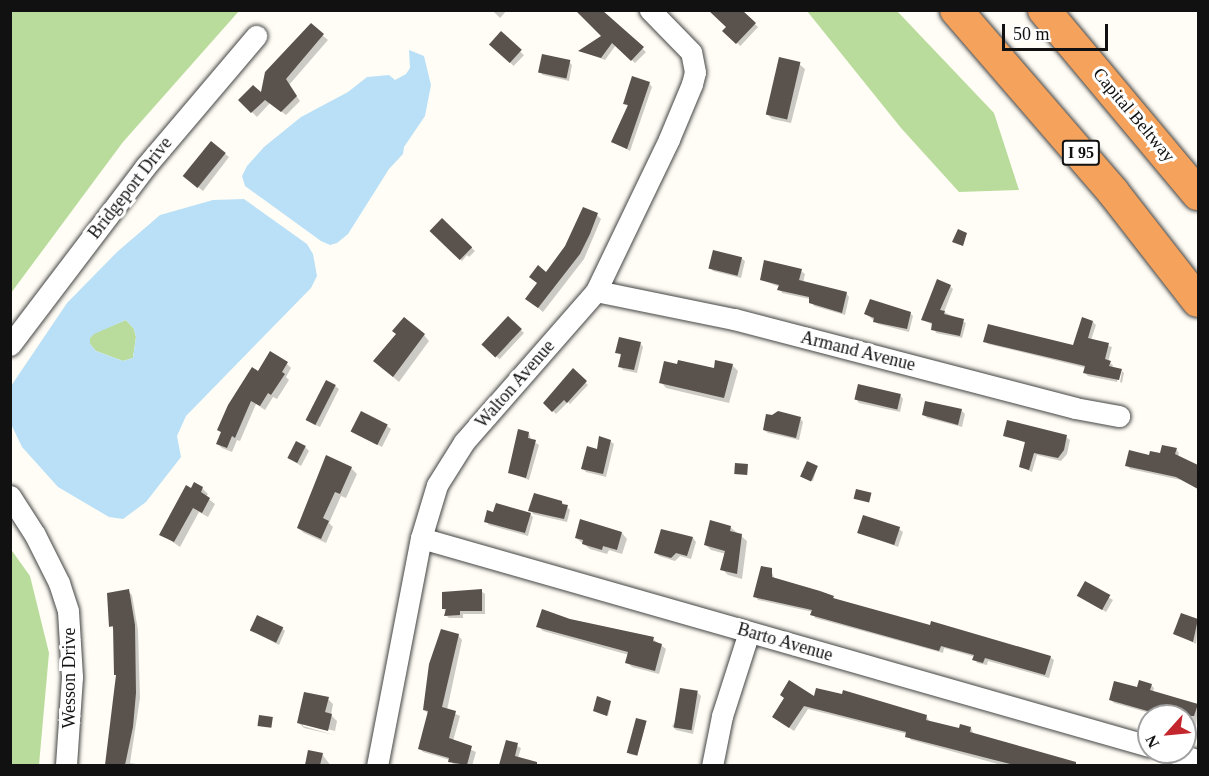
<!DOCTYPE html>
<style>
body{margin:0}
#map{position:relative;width:1209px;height:776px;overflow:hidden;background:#fffdf5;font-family:Georgia,serif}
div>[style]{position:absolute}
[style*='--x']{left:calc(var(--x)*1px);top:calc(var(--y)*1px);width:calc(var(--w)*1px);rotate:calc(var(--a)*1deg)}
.forest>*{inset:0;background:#b9dc9c}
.water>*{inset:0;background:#b9e0f7}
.shadow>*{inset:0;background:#0003;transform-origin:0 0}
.building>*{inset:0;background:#5a524d;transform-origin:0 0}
.roads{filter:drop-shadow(0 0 2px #444) drop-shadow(0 0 2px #444)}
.minor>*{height:21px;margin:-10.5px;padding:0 10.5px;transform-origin:10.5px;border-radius:10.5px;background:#fff}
.highway>*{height:32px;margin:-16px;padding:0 16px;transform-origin:16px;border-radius:16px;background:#f5a25d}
span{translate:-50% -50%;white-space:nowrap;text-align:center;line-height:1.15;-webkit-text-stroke:6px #fff;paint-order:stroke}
.shield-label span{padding:2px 4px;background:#fff;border:2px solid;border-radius:4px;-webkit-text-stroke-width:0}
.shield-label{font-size:16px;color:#111;font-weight:700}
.street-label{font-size:18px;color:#111}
.frame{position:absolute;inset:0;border:12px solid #111;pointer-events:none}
.north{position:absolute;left:1137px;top:704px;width:60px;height:60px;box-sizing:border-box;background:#fff;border:2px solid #a0a0a0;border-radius:50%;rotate:243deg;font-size:16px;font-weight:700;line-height:24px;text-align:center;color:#111}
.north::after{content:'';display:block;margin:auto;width:21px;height:27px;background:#c4262e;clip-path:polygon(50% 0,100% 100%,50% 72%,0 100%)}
.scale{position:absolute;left:1002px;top:24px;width:106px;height:27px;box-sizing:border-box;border:3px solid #111;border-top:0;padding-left:8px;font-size:18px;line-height:21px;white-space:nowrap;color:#111;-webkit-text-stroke:4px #fff;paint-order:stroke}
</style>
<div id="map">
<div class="forest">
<i style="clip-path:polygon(11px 10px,239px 11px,123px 142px,11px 293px)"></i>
<i style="clip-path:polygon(807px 11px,897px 11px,994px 113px,1019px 190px,959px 192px,901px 128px)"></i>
<i style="clip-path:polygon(126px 320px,134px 329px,136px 337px,133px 358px,123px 361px,96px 351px,90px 344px,90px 338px,94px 333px)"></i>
<i style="clip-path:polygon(10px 548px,30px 576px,49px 653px,39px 765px,11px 765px)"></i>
</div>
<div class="water">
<i style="clip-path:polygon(409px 50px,424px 56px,431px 85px,425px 116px,404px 147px,403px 154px,389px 169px,348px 234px,337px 243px,330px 245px,321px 241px,245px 186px,242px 176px,247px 166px,264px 147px,301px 117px,348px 92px,367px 77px,389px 75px,395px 80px,406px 74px,410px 68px)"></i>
<i style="clip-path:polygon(evenodd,244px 199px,307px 244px,313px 254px,317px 276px,311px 288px,186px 416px,177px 436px,181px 457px,146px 502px,123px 519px,109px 517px,58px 487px,22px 447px,11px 424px,11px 386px,67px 303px,117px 252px,160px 215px,213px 200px,244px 199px,126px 320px,134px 329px,136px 337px,133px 358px,123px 361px,96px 351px,90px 344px,90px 338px,94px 334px,126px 320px)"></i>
</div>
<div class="shadow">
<i style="clip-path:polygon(492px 10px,507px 10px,500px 18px)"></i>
<i style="clip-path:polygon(600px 10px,646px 52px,635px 63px,616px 45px,605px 60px,581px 51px,604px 36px)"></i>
<i style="left:742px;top:12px;width:22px;height:26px;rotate:43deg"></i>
<i style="clip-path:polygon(311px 25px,328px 40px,289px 85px,300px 101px,286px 115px,270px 103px,257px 117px,240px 100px,262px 95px)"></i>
<i style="left:501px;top:33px;width:32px;height:15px;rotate:44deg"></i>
<i style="clip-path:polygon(569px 62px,572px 65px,569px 81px,543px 75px,539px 71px)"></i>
<i style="clip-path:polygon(799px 64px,805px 69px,791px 123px,772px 119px,767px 114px)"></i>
<i style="clip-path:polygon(649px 83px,652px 87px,630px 151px,613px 142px,628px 107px,625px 103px)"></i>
<i style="clip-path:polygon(211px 143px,229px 157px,203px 191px,189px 180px)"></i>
<i style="clip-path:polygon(597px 215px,601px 219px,584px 259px,543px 312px,532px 303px,546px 274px)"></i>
<i style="clip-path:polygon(442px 220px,475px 251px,469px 257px,467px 255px,462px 261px,432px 232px)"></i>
<i style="clip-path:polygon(741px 258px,745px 261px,741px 278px,713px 271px,710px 267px)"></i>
<i style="clip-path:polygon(801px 271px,805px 274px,803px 283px,846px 293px,849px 297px,845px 315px,814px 306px,810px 299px,782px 293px,780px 287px,761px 280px)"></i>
<i style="clip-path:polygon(950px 286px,953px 289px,944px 312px,966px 323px,962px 338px,936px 333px,933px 325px,923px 320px)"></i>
<i style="clip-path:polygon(910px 313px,913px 316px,909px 332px,878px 324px,866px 314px)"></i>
<i style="left:508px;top:318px;width:22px;height:36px;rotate:43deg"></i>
<i style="clip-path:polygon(1093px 322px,1096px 325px,1091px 340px,1112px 347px,1108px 362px,1113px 365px,1112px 368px,1120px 370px,1117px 382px,1088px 376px,1085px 373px,1086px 368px,988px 344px,985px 341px,1074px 347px)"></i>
<i style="clip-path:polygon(397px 334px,424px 335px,429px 341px,399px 382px,381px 367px)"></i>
<i style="clip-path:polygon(640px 343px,643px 347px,637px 373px,623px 370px,620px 366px,622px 356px,617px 352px)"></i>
<i style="clip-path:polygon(287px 364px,291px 368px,286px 377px,289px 380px,277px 399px,273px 397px,265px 410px,256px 404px,240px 441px,237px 440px,232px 452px,222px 448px,217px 443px,222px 433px,219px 430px,258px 373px)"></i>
<i style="clip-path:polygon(732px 365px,738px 371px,729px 403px,666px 388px,661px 382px)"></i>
<i style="clip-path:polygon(573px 370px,588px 385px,570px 404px,568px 402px,556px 414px,545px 403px)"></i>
<i style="clip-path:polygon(1122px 371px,1124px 373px,1122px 383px,1120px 382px)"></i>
<i style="clip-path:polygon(335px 386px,339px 389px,320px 427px,313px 424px,310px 420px)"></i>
<i style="clip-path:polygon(900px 395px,903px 399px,900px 412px,859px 403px,856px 399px)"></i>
<i style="clip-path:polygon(961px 410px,965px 414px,962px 427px,927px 418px,924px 415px)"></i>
<i style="clip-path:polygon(800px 418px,803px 422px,799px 440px,768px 433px,764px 430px)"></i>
<i style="clip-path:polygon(387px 426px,391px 429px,382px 447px,353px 432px)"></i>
<i style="clip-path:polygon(529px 433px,531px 440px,539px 445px,529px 480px,509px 472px)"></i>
<i style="clip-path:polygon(1005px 435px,1066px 437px,1070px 440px,1067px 454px,1061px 461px,1037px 455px,1032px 472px,1020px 467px,1026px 443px)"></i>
<i style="clip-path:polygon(610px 441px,614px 444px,606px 477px,586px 472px,583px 469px)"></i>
<i style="clip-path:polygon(305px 447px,309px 451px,301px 466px,289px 458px)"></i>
<i style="clip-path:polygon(1176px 449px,1179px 453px,1178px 457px,1198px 467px,1198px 489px,1181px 480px,1130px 469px,1127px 465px)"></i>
<i style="clip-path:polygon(817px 467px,813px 481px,804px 478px)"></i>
<i style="clip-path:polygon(351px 468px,357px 474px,346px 498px,341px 496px,329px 523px,333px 527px,326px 543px,304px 533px,298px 528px)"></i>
<i style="clip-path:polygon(202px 488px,208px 494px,206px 497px,215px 504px,208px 517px,199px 512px,180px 547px,161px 534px)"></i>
<i style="clip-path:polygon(562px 502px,570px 510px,567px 522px,533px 514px,530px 510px)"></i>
<i style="clip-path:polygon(494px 514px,530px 514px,533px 517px,528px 536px,489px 525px,486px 521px)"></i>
<i style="clip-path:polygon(730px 527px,747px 541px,742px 579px,728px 575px,722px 569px,726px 554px,711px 550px,706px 545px)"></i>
<i style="clip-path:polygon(899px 529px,903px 532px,898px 547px,859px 532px)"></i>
<i style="clip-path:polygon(662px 531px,693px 538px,696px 542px,691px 559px,680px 556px,675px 561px,659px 556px,655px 552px)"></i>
<i style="clip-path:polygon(622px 533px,627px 539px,622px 554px,609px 550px,607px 554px,590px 549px,576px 538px)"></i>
<i style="clip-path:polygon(771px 570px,775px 580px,833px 597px,837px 601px,1050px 657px,1054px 660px,1049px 678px,988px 661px,987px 665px,977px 663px,975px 657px,944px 648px,943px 653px,815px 618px,813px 612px,758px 600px,755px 596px)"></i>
<i style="clip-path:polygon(1086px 583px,1113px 600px,1106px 612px,1084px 599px)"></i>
<i style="clip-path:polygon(128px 591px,132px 595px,138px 630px,140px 698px,130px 763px,147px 766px,106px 766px,117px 676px,115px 630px,111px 626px)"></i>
<i style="clip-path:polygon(481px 591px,485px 594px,485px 614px,463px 614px,463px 618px,449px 618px,446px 615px,444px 608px)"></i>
<i style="clip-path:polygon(1182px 615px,1198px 621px,1196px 644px,1176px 634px)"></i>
<i style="clip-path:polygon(570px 620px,653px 639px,666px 649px,659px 674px,632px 667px,627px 662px,629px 655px,543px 631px,538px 626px)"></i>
<i style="clip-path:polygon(282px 628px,285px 631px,279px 645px,252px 631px)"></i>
<i style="clip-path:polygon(458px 635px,462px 640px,447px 710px,460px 716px,453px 741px,476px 752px,472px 766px,454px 765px,450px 760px,423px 752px,419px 748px,429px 714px,424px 710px)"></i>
<i style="clip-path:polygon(1151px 685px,1154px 688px,1153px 693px,1198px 706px,1196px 726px,1185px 723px,1185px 716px,1160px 716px,1114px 703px,1111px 700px)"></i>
<i style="clip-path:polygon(698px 693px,701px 696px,693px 734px,676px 730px,672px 726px)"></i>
<i style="clip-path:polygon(815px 698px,926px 716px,930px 722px,960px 730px,971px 728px,974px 735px,1082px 766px,1005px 766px,911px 740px,907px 734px,808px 709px,794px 731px,774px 717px)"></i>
<i style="clip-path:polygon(328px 699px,333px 704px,331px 715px,337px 721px,335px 731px,303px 723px,303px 726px,334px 735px,304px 728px,298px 722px)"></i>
<i style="clip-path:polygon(611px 702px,608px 716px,595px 711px)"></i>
<i style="clip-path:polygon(646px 723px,637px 756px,629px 754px)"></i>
<i style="clip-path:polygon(507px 741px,521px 748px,518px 758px,545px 766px,500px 766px)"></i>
<i style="clip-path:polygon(310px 752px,322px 754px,331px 766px,307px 766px)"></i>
</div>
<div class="building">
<i style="clip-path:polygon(575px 10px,602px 10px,644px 47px,631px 61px,612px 43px,601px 58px,578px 51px,601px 36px)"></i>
<i style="clip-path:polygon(708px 10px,742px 10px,756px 23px,736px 44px,722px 31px,726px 27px)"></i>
<i style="clip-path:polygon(311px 23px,324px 34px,286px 79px,297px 96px,281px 112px,265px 100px,251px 113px,238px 100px,253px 85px,261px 92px,265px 72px)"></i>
<i style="left:501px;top:31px;width:28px;height:18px;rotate:42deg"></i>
<i style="left:542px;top:54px;width:29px;height:19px;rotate:12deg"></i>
<i style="left:779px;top:57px;width:22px;height:59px;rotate:13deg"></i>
<i style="clip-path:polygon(632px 76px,650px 82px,627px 149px,611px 142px,628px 105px,623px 104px)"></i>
<i style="left:211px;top:141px;width:19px;height:45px;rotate:39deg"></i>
<i style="clip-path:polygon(583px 207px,598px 213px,590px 234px,580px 254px,538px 308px,525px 299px,537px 283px,529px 277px,538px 265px,546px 272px,565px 246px)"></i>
<i style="left:442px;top:218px;width:42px;height:18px;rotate:44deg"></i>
<i style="clip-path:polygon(958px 229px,967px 233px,963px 246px,952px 242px)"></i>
<i style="left:713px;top:250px;width:30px;height:19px;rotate:14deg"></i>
<i style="clip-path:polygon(764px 260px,802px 269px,799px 280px,847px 292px,842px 313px,809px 303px,809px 297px,777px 290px,779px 285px,760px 280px)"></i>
<i style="clip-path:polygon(937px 279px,951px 285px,940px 310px,945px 311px,944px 314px,964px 319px,960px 336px,931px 330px,932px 323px,921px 320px)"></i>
<i style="clip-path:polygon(870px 299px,911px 312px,907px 329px,873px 322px,874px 318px,864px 314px)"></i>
<i style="left:508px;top:316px;width:19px;height:39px;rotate:43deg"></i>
<i style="clip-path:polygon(404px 317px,425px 334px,393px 377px,373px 361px,396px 334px,392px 331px)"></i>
<i style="clip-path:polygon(1082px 317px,1093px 321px,1088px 338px,1109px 343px,1105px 359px,1111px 361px,1109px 366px,1122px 369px,1119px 380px,1083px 373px,1085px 366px,983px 342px,988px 324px,1073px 345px)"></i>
<i style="clip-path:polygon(619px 337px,641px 342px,634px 370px,618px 367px,621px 354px,615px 353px)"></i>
<i style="clip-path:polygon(270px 351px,288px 362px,282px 372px,285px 374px,271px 395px,268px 393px,260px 406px,251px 401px,235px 438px,232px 436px,227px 448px,216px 444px,221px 432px,217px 430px,228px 405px,252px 367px,258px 371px)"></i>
<i style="clip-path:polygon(678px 360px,714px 368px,715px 360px,733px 364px,724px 398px,659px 383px,664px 361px,677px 364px)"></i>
<i style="clip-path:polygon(573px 368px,587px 381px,567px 403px,564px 400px,552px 412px,543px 403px)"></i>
<i style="left:326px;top:380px;width:11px;height:45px;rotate:27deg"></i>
<i style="left:858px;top:384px;width:44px;height:16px;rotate:13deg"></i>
<i style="clip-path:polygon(925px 401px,962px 409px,958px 425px,922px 415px)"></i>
<i style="left:361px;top:411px;width:30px;height:23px;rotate:27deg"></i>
<i style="clip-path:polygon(778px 411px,801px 417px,796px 438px,763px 430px,766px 414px,772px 415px)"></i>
<i style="clip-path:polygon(1007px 420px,1067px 435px,1064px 450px,1058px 458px,1034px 453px,1029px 470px,1019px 467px,1025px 442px,1003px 436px)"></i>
<i style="clip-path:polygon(518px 429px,529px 432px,528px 438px,536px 440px,526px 478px,508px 473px)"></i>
<i style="clip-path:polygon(599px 436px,611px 440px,603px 474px,581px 469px,587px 446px,597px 449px)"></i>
<i style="left:296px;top:441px;width:11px;height:19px;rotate:27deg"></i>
<i style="clip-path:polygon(1162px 445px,1177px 448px,1175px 454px,1198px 465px,1198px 489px,1176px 477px,1125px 466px,1129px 450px,1149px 455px,1150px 451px,1160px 453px)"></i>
<i style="clip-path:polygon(326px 455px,352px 467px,340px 494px,335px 492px,323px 518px,329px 521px,321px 539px,297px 528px)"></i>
<i style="left:807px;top:461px;width:12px;height:17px;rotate:24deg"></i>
<i style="left:735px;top:463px;width:13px;height:11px;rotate:4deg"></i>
<i style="clip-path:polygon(194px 482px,203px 487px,201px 492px,210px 498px,202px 513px,193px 508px,174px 542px,159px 535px,186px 485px,191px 488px)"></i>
<i style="left:856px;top:489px;width:16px;height:10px;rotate:14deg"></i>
<i style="clip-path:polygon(534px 493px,562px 501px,562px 504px,568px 505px,564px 519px,528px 511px)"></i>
<i style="clip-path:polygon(496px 503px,531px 513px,525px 533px,484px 522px,487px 510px,493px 512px)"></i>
<i style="left:863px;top:515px;width:39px;height:19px;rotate:18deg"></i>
<i style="clip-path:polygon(580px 519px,622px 532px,617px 550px,603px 546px,602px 550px,582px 544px,583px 540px,575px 538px)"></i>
<i style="clip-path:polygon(710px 520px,731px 526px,730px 531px,742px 534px,737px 574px,720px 570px,725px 551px,704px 545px)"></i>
<i style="clip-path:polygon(661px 529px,693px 537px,687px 556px,676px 553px,671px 558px,654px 553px)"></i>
<i style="clip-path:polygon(761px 566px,772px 568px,772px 577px,820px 591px,834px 596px,833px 598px,930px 625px,931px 621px,1051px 656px,1045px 675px,985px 658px,983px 663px,972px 660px,974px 655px,941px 646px,939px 651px,914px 644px,810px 615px,812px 610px,753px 597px)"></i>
<i style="left:1085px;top:581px;width:29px;height:17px;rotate:29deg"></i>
<i style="clip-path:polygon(129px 589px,135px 625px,136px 693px,133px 727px,125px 765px,105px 765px,116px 675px,114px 675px,113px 626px,109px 627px,107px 593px)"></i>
<i style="clip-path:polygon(482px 589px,482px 611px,460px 611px,460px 615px,444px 616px,446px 609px,442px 609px,442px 592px)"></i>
<i style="clip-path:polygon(542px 609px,570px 619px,654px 637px,653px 641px,662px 644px,655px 671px,625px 663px,628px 652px,536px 627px)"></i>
<i style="clip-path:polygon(1181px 613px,1198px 619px,1193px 642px,1173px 634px)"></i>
<i style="left:257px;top:615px;width:29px;height:17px;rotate:25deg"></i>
<i style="clip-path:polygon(441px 629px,459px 634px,442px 707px,456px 711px,449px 738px,472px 746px,467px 765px,448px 762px,449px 758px,418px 749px,428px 711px,423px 710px,429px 664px)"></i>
<i style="clip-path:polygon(789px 680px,814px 696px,816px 688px,842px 694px,843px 690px,927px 715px,926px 720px,959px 728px,960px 724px,971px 727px,970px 732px,1076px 762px,1076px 765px,1014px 765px,905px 737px,906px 732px,804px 706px,789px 728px,772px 717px,784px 698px,780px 695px)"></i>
<i style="clip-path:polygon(1139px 680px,1152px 684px,1150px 690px,1198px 704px,1194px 716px,1165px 716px,1109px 700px,1114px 681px,1137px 687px)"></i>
<i style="left:680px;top:688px;width:18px;height:40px;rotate:9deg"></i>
<i style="clip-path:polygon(304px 692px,329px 697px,325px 712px,332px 714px,328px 731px,297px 723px)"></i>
<i style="clip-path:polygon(597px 696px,611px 701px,607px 716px,593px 711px)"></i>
<i style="left:259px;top:715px;width:14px;height:11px;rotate:8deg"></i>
<i style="left:636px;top:718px;width:11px;height:36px;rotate:15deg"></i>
<i style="clip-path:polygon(506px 740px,518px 743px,515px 756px,537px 762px,537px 765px,499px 765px)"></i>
<i style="clip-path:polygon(308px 750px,323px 753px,320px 765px,305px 765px)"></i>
</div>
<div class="roads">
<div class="minor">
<i style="--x:596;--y:291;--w:141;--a:11.5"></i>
<i style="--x:734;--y:319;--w:352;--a:14.6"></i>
<i style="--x:1075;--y:408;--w:45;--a:10.3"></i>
<i style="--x:10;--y:345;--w:223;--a:-52.8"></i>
<i style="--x:145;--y:167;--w:172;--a:-49.7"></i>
<i style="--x:10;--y:496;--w:46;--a:57.3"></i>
<i style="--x:35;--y:535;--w:54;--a:63.4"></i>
<i style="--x:59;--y:583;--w:29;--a:72"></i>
<i style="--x:68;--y:611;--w:66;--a:86.5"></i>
<i style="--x:72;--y:677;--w:89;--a:93.9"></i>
<i style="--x:421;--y:538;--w:757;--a:15.95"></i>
<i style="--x:1171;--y:752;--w:28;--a:17"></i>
<i style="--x:377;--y:766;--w:232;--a:-79.1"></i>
<i style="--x:421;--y:538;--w:55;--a:-73.2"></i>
<i style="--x:437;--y:485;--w:51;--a:-57.9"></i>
<i style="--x:464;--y:442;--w:201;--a:-48.8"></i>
<i style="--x:596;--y:291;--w:169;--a:-64.3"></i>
<i style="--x:669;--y:139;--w:60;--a:-67.3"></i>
<i style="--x:692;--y:84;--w:12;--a:-76"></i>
<i style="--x:695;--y:72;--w:20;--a:-101"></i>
<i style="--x:691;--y:52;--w:59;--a:-134.3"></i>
<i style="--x:712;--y:766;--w:51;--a:-78.7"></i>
<i style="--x:722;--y:716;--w:88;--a:-72.2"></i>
</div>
<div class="highway">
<i style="--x:956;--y:10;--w:240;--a:49.2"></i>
<i style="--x:1113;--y:192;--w:138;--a:52.1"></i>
<i style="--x:1044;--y:10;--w:240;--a:50.1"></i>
</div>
</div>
<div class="shield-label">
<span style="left:1081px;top:153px">I 95</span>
</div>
<div class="street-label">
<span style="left:1134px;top:115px;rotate:50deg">Capital Beltway</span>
<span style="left:130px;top:188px;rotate:-52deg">Bridgeport Drive</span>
<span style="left:858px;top:351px;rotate:14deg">Armand Avenue</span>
<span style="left:515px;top:384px;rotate:-49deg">Walton Avenue</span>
<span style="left:785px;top:642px;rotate:16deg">Barto Avenue</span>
<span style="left:69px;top:678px;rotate:-90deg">Wesson Drive</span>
</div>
<div class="frame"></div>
<div class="north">N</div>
<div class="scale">50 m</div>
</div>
